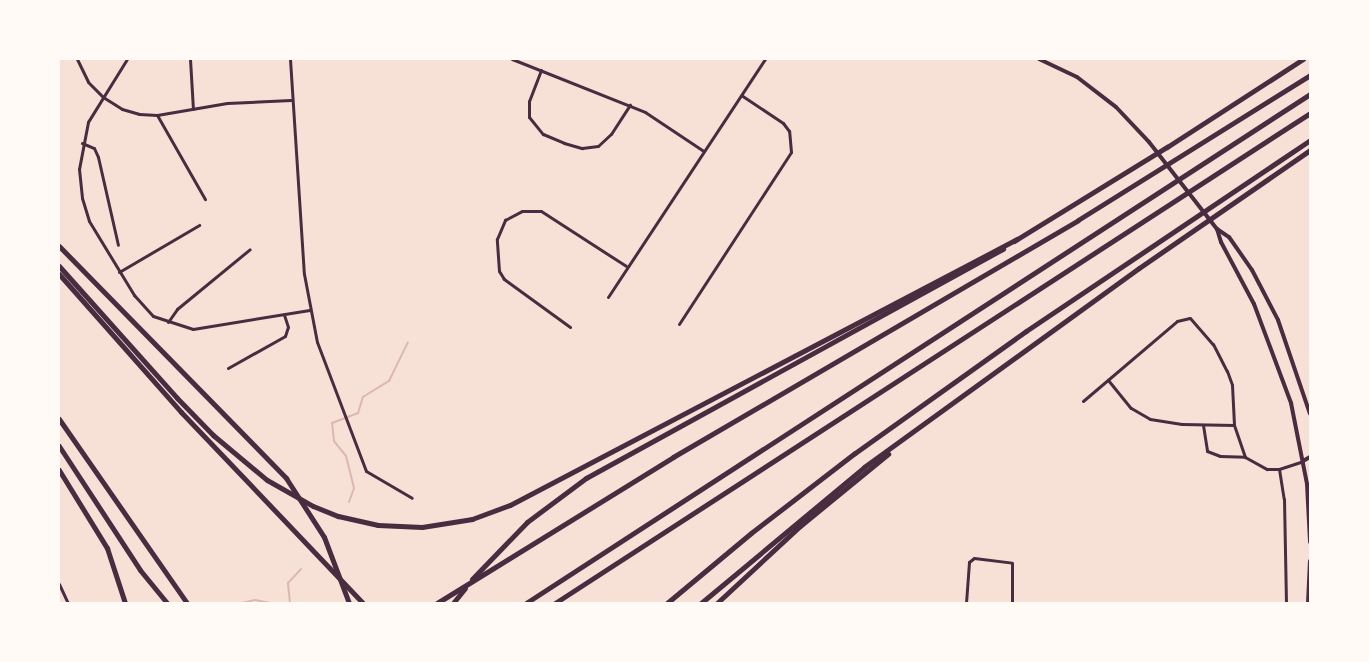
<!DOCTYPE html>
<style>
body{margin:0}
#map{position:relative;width:1369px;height:662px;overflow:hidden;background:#f7e1d7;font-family:"Roboto Condensed",sans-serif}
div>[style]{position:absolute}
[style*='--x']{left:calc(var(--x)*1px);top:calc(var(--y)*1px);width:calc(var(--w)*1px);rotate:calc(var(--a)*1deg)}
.stream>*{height:2px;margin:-1px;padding:0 1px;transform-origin:1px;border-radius:1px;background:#dcb8b0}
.minor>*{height:3px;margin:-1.5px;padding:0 1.5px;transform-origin:1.5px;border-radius:1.5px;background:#4a2c40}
.secondary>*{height:4px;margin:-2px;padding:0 2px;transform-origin:2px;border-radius:2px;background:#4a2c40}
.motorway>*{height:5px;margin:-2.5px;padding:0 2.5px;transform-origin:2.5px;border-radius:2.5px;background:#4a2c40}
span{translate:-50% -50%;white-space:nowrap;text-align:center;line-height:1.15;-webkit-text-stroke:5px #fffaf5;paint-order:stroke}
.frame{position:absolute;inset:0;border:60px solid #fffaf5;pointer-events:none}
</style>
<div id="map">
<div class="stream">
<i style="--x:349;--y:502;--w:15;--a:-70"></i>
<i style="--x:354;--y:488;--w:33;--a:-104"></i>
<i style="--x:346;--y:456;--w:19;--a:-129"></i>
<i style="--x:334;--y:441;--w:18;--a:-96"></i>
<i style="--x:332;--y:423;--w:28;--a:-21"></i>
<i style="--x:358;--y:413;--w:17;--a:-73"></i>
<i style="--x:363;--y:397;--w:31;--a:-32"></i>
<i style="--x:389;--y:381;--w:43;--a:-64"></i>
<i style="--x:242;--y:603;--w:13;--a:-13"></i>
<i style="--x:255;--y:600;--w:16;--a:11"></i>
<i style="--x:290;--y:603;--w:20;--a:-96"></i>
<i style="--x:288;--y:583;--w:19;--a:-47"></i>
</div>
<div class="minor">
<i style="--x:77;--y:59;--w:25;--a:64"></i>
<i style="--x:88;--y:82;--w:21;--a:45"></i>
<i style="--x:103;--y:97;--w:22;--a:32"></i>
<i style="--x:122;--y:109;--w:18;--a:16"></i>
<i style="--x:139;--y:114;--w:18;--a:3"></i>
<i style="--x:157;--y:115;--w:71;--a:-9.7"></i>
<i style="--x:227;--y:103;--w:64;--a:-2.7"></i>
<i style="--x:127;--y:59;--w:74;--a:121.8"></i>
<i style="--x:88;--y:122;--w:48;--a:100.8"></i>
<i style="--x:79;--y:169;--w:29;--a:84"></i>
<i style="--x:82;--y:198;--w:24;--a:73"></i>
<i style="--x:89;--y:221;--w:87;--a:58.7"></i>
<i style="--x:134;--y:295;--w:28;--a:48"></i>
<i style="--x:153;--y:316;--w:42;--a:18"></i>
<i style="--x:193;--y:329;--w:118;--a:-9.3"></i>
<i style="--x:190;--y:59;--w:50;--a:86.6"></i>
<i style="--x:290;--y:59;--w:215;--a:86.3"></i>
<i style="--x:304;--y:274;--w:69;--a:79.2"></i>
<i style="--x:317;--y:342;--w:138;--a:69.2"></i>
<i style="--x:366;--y:471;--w:53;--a:30.4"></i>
<i style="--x:512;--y:59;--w:143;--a:21.7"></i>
<i style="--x:645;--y:112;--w:69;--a:33.7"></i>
<i style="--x:541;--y:70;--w:33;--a:111"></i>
<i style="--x:529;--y:101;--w:16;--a:90"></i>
<i style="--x:529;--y:117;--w:22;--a:51"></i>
<i style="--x:543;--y:134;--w:23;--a:23"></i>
<i style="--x:564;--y:143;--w:19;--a:16"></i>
<i style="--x:582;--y:148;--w:16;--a:-7"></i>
<i style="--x:598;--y:146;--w:18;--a:-43"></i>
<i style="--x:611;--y:134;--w:35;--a:-57"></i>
<i style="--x:157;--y:115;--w:97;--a:60.3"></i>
<i style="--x:82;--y:143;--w:13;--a:23"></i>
<i style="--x:94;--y:148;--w:10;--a:66"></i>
<i style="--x:98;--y:157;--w:90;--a:77.2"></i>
<i style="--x:119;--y:272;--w:93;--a:-30.4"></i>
<i style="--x:608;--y:297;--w:285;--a:-56.6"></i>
<i style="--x:168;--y:322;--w:16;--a:-55"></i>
<i style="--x:177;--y:309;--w:94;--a:-39.4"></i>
<i style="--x:679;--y:324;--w:205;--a:-56.9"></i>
<i style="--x:791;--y:152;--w:21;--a:-95"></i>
<i style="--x:789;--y:131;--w:10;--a:-127"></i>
<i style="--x:783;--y:123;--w:50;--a:-146.3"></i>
<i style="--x:570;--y:327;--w:82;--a:-144"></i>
<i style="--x:504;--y:279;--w:9;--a:-122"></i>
<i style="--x:499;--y:271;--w:32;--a:-94"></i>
<i style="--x:497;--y:239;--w:21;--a:-67"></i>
<i style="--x:505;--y:220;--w:19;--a:-28"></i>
<i style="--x:522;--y:211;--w:19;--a:0"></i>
<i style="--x:541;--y:211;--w:101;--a:32.9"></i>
<i style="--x:228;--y:368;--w:65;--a:-29.3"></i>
<i style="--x:285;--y:336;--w:9;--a:-72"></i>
<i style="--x:288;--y:327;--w:13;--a:-108"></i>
<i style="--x:1108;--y:380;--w:36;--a:51"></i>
<i style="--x:1131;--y:408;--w:22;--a:30"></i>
<i style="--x:1150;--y:419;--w:32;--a:9"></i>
<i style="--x:1182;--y:424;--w:52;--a:1.1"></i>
<i style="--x:1083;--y:401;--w:123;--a:-40.4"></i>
<i style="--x:1177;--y:321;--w:13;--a:-13"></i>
<i style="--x:1190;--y:318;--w:35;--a:49"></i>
<i style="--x:1213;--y:344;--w:30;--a:63"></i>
<i style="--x:1227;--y:371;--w:15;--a:70"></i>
<i style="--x:1232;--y:385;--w:40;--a:87.1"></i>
<i style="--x:1234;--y:425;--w:34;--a:71"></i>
<i style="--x:1245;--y:457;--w:25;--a:29"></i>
<i style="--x:1267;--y:469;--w:12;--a:0"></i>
<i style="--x:1279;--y:469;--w:25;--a:-18"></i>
<i style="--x:1203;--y:425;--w:26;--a:81"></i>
<i style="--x:1207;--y:451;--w:14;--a:21"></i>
<i style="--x:1220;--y:456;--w:25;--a:2"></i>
<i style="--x:1279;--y:469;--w:30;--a:81"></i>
<i style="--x:1284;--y:499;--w:104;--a:88.9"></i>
<i style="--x:59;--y:584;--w:21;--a:65"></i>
<i style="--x:966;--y:603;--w:41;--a:-85.8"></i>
<i style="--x:969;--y:562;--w:6;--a:-39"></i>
<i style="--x:974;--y:558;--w:38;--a:7"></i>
<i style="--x:1012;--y:563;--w:40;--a:90"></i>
</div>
<div class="secondary">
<i style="--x:1039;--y:59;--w:42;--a:25.3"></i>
<i style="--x:1077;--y:77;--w:49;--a:37.6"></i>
<i style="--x:1116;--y:107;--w:48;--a:46.7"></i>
<i style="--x:1149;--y:142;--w:110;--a:52"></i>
<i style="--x:1217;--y:229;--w:14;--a:34"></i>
<i style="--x:1229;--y:237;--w:40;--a:55.1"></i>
<i style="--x:1252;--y:270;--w:56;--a:62.5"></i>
<i style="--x:1278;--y:320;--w:99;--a:71.2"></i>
<i style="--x:1217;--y:229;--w:14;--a:73"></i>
<i style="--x:1221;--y:242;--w:70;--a:62"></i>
<i style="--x:1254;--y:304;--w:106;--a:69.5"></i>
<i style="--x:1291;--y:403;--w:83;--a:78.8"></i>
<i style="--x:1307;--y:484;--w:58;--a:87"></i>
<i style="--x:1303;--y:461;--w:8;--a:-30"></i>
<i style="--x:1308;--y:603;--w:42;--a:-87.3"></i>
</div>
<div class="motorway">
<i style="--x:1014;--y:241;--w:180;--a:-31.6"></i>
<i style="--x:1167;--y:147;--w:162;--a:-32.9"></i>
<i style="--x:59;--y:246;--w:325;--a:45.6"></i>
<i style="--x:286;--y:478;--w:70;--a:57.2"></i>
<i style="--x:324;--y:537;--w:71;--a:69.3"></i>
<i style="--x:59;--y:266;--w:177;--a:48.2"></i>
<i style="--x:177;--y:398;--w:52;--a:45.8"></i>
<i style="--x:213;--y:435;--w:70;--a:39.8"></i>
<i style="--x:267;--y:480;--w:53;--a:29.5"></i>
<i style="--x:313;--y:506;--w:27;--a:22"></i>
<i style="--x:338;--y:516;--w:41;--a:12.7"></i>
<i style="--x:378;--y:525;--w:44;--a:2.6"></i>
<i style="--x:422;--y:527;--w:51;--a:-9.1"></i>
<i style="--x:472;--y:519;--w:40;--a:-20.2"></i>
<i style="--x:510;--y:505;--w:573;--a:-27.68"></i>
<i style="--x:59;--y:274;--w:184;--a:48.5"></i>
<i style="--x:181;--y:412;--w:264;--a:46.4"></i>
<i style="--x:59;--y:419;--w:224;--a:55.2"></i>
<i style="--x:59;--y:446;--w:148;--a:56.8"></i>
<i style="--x:140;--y:570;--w:43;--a:50.7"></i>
<i style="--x:59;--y:470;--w:92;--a:58.4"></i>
<i style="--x:107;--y:548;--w:58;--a:71.9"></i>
<i style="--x:472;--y:579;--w:79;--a:-46"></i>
<i style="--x:527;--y:522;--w:74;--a:-36.7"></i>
<i style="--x:586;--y:478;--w:476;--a:-28.8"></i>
<i style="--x:437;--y:603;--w:278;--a:-31.7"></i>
<i style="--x:673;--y:457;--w:469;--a:-30.3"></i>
<i style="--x:1078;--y:220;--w:274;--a:-32"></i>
<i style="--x:453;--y:603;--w:19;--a:-51"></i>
<i style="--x:526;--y:603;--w:935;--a:-32.99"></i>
<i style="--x:555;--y:603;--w:900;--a:-32.98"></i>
<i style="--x:667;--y:603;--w:109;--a:-39.8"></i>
<i style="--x:751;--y:533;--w:131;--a:-37.6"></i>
<i style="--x:855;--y:453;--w:210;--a:-35.5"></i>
<i style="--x:1026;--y:331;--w:342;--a:-33.9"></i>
<i style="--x:701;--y:603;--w:212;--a:-39.8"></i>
<i style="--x:864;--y:467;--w:339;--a:-35.9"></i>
<i style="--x:1139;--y:268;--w:208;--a:-34.6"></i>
<i style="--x:717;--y:603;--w:113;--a:-42.9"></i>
<i style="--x:800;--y:526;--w:114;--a:-39.3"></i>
</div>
<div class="frame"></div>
</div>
